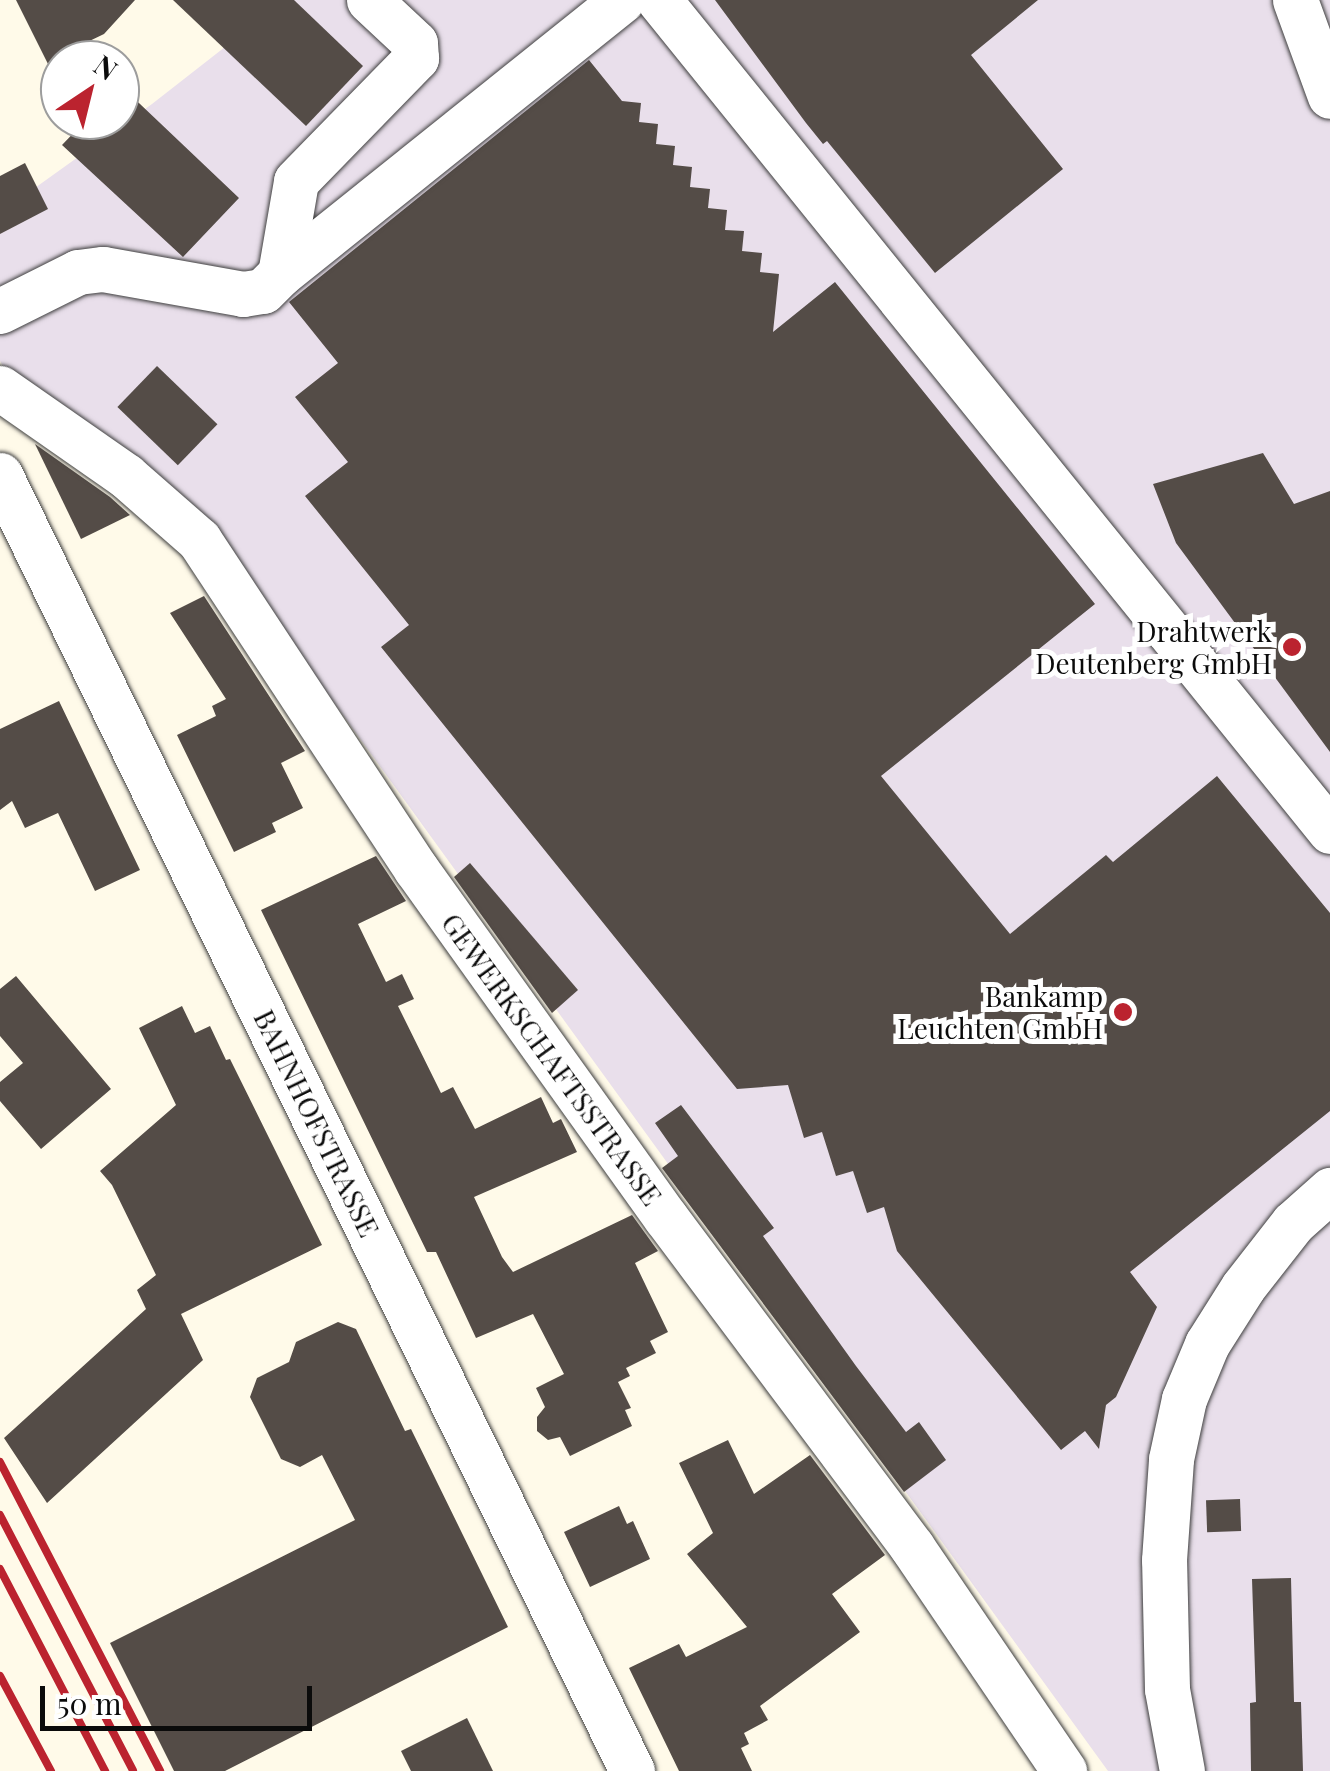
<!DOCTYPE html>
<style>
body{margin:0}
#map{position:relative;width:1330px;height:1771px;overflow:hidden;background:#fffae9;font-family:"Playfair Display",serif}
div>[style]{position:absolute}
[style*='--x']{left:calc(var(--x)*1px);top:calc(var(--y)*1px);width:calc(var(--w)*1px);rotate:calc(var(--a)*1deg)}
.industrial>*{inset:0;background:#e9dfeb}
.building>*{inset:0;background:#544c47;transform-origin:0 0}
.roads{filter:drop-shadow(0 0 2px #3e3e3e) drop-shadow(0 0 2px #3e3e3e)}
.minor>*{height:45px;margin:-22.5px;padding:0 22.5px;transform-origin:22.5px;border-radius:22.5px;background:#fff}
.rail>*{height:8px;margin:-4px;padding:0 4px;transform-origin:4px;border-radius:4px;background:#bb232f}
.dots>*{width:28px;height:28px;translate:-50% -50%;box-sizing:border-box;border:5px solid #fff;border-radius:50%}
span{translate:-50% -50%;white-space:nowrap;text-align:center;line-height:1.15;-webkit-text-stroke:10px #fff;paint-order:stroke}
.poi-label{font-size:28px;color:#0b0b0b}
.right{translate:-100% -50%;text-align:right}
.street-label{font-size:28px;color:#0b0b0b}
.north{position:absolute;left:40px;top:40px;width:100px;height:100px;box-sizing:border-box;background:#fff;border:2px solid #9d9d9d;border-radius:50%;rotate:35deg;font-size:28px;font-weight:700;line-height:40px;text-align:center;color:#0b0b0b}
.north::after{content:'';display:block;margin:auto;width:35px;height:45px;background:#bb232f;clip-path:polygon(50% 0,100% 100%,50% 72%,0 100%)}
.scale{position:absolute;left:40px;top:1686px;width:272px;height:45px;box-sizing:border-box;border:5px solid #0b0b0b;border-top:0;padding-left:12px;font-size:30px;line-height:35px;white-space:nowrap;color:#0b0b0b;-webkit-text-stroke:8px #fff;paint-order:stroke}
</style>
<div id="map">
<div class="industrial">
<i style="clip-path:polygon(285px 0,1330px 0,1330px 1771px,1108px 1771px,208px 529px,15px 386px,0 361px,0 213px,152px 104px)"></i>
</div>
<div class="building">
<i style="clip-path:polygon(16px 0,135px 0,104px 34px,79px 46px,89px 55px,60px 60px,60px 70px,53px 74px)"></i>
<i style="clip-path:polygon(173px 0,294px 0,363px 66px,306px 126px)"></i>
<i style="clip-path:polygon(715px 0,1038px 0,971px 55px,1063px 169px,935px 273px,827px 141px,823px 144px,806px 123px)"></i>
<i style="clip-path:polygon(589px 60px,622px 101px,641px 103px,639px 122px,658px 124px,656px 144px,675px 146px,673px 165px,692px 167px,690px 187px,710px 189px,708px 208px,727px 210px,725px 230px,744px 231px,742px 251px,762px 253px,760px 272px,779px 274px,773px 332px,835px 282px,1095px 604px,881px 776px,1010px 934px,1106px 855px,1113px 862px,1217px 776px,1330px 913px,1330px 1111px,1130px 1272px,1157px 1307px,1116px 1397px,1106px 1405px,1099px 1449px,1085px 1431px,1061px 1450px,897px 1251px,884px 1207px,867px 1213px,853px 1171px,836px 1176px,822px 1132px,804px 1138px,788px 1085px,737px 1089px,381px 647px,409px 625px,305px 496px,348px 462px,295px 397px,338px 363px,289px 302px)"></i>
<i style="clip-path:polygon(120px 85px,239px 198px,183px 257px,62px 145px,86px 120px,120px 120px)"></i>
<i style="clip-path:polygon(25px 163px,48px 209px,0 234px,0 176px)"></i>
<i style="left:157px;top:366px;width:84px;height:57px;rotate:44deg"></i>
<i style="clip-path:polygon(35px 444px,110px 497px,130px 515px,81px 539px)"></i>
<i style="clip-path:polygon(1263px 453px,1294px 504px,1330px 491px,1330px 752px,1176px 543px,1153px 484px)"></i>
<i style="clip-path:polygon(204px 596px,305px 751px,281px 763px,303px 808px,272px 823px,276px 832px,234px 852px,177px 735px,216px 716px,212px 706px,226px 699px,170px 613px)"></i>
<i style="clip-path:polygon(59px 701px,140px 870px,95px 891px,58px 813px,25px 828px,12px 801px,0 810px,0 729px)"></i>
<i style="clip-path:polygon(376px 856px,406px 901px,358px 924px,386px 982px,402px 974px,414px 999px,398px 1006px,441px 1093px,453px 1087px,475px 1129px,541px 1097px,553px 1123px,561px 1119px,577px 1152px,474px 1197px,502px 1257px,513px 1272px,632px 1215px,658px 1251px,635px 1263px,668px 1332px,650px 1341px,656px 1353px,626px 1368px,630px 1376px,618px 1382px,631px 1408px,625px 1410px,632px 1426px,570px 1456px,560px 1437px,548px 1440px,537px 1431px,537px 1417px,545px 1407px,536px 1388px,564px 1374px,533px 1314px,476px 1338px,436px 1252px,427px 1252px,261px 910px)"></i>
<i style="clip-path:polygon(470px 863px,578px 990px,552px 1013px,454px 877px)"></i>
<i style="clip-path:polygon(16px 976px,111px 1089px,41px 1149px,0 1101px,0 1082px,23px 1063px,0 1036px,0 989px)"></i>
<i style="clip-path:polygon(182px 1006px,195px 1033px,210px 1026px,226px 1060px,230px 1059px,322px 1245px,181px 1314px,203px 1360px,47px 1503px,4px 1438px,146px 1309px,137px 1290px,156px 1275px,112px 1185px,100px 1171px,176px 1105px,139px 1028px)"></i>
<i style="clip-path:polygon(681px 1105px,774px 1228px,763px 1236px,856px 1366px,906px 1432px,919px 1422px,946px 1460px,904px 1492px,662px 1168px,678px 1156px,655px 1123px)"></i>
<i style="clip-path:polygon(338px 1322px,356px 1329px,405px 1431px,411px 1429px,508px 1627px,225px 1771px,174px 1771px,110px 1643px,355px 1520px,322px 1455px,300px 1467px,281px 1459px,250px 1397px,257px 1378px,289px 1362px,296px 1342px)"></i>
<i style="clip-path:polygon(728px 1440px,754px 1494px,810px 1455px,885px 1555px,832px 1594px,860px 1632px,760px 1706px,768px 1720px,744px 1733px,749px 1744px,741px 1748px,752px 1771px,679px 1771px,629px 1668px,679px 1644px,686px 1657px,747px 1627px,687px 1554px,713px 1533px,679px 1463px)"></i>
<i style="left:1240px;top:1499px;width:32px;height:34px;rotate:88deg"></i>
<i style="clip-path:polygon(619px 1506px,627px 1524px,633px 1521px,650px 1559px,590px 1587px,564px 1532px)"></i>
<i style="clip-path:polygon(1291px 1578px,1294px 1702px,1301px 1702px,1303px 1771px,1251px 1771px,1250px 1703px,1256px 1702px,1252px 1579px)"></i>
<i style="clip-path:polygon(467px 1718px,493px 1771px,411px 1771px,401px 1751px)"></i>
</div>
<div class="roads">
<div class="minor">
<i style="--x:659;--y:0;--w:1068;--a:51.08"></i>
<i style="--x:1295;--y:0;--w:102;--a:70"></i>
<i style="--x:280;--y:274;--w:438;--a:-38.7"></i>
<i style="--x:0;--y:311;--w:87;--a:-26.6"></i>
<i style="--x:78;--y:272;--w:25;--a:-7"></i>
<i style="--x:103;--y:269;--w:142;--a:10.1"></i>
<i style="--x:243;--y:294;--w:20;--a:-9"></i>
<i style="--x:263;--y:291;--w:24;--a:-45"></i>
<i style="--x:280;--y:274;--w:94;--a:-80.2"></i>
<i style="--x:296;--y:181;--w:172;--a:-45.7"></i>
<i style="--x:416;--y:58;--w:15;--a:-94"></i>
<i style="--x:415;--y:43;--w:63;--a:-136.9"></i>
<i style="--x:0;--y:388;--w:154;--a:34.9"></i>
<i style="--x:126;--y:476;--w:97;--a:41.2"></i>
<i style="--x:199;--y:540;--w:394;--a:56.6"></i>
<i style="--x:416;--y:869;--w:429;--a:54.4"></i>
<i style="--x:666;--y:1218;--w:411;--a:53.2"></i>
<i style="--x:912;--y:1547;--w:271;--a:55.8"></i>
<i style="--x:0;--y:475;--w:1442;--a:64"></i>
<i style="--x:1182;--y:1771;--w:83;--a:-100.4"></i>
<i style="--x:1167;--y:1689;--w:129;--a:-91.3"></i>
<i style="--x:1164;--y:1560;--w:101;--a:-86"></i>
<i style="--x:1171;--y:1459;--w:61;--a:-77.8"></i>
<i style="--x:1184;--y:1399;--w:60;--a:-67.3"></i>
<i style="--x:1207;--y:1344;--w:67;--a:-57.7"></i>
<i style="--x:1243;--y:1287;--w:81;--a:-52"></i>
<i style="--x:1293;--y:1223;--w:50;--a:-41.7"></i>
</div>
</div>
<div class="rail">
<i style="--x:0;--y:1462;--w:348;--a:62.6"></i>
<i style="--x:0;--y:1515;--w:288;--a:62.5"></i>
<i style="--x:0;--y:1569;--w:228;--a:62.5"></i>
<i style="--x:0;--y:1676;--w:108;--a:61.8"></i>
</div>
<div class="dots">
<i style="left:1292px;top:647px;background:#bb232f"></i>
<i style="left:1123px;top:1012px;background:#bb232f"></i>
</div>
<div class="poi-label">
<span class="right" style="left:1272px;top:647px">Drahtwerk<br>Deutenberg GmbH</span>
<span class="right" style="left:1103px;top:1012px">Bankamp<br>Leuchten GmbH</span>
</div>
<div class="street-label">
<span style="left:552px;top:1059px;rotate:54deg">GEWERKSCHAFTSSTRASSE</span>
<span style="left:317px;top:1123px;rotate:64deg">BAHNHOFSTRASSE</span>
</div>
<div class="north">N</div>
<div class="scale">50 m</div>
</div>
